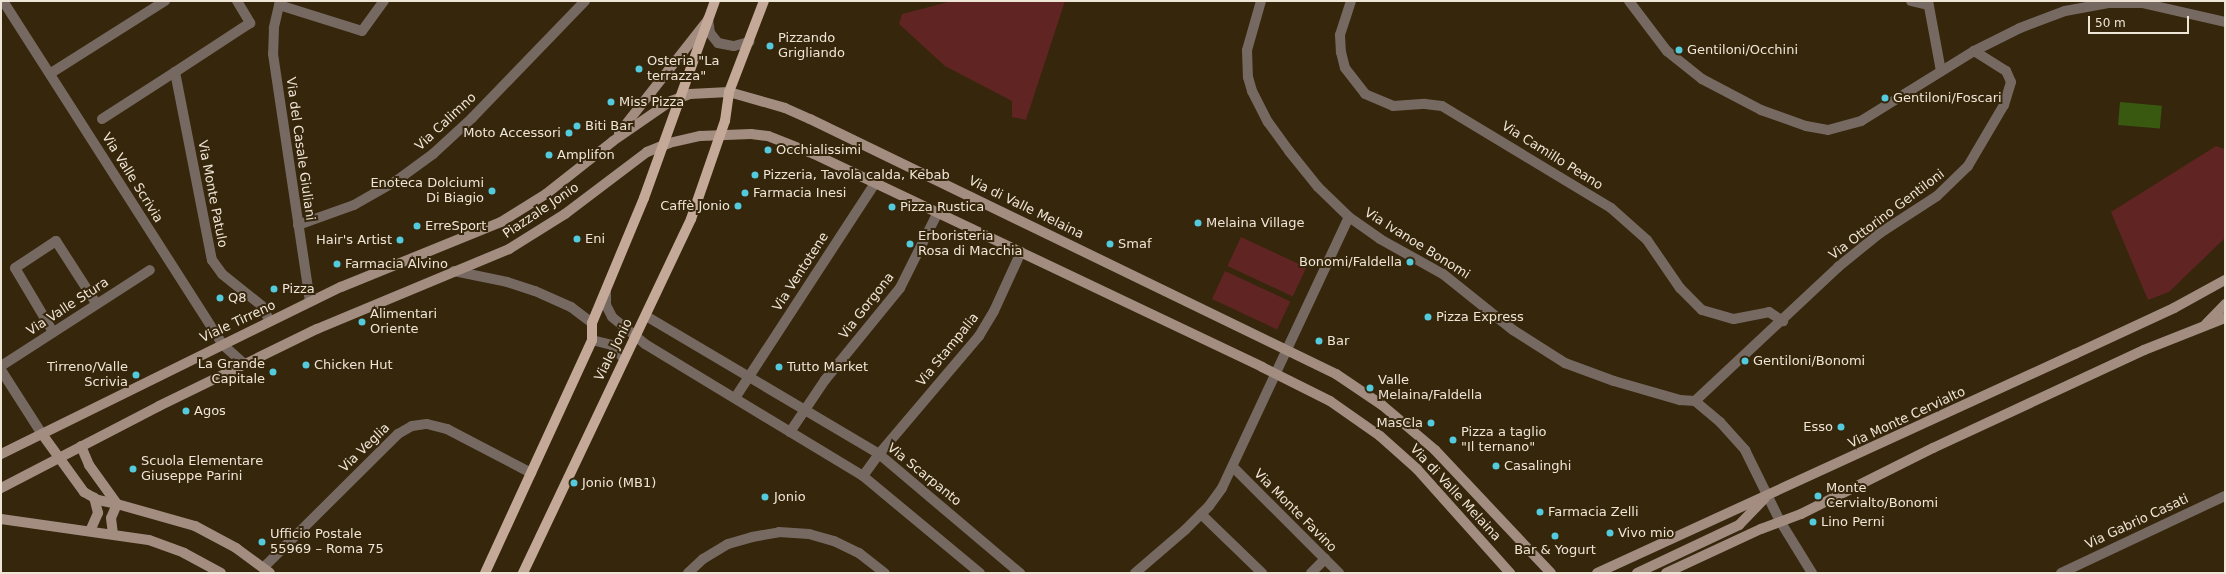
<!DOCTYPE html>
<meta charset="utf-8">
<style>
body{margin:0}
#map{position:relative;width:2226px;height:574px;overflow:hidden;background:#35260c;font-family:"DejaVu Sans",sans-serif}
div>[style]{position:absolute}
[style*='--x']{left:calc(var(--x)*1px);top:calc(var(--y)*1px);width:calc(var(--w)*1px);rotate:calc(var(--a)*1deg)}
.green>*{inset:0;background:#602522;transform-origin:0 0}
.water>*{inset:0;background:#395911;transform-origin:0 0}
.street>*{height:10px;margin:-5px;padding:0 5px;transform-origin:5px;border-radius:5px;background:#766961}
.secondary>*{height:10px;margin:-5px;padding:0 5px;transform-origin:5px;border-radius:5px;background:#a28d80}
.primary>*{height:10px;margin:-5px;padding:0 5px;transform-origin:5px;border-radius:5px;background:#c4a898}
.dots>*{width:11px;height:11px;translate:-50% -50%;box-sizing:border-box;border:2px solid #35260c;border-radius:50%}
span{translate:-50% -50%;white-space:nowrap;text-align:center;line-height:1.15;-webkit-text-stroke:4px #35260c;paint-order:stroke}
.poi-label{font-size:13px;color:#efe5d6}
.left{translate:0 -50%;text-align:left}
.right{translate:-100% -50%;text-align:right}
.street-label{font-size:13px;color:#efe5d6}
.frame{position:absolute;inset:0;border:2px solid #efe5d6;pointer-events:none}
.scale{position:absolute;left:2088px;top:16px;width:101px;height:18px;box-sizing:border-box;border:2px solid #efe5d6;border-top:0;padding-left:5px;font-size:12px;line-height:14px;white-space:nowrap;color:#efe5d6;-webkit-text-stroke:3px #35260c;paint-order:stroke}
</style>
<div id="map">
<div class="green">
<i style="clip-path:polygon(952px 1px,1065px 1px,1026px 120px,1012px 117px,1012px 101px,945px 66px,899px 24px,902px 14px)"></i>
<i style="clip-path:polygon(2216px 146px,2225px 149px,2225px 238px,2169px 292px,2148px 300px,2111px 212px)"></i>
<i style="left:1241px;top:237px;width:72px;height:32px;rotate:25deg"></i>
<i style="left:1225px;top:271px;width:72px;height:31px;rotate:25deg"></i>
</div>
<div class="water">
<i style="left:2120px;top:102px;width:42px;height:23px;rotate:5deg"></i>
</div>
<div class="street">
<i style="--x:3;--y:1;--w:407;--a:57.4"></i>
<i style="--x:222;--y:344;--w:30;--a:42"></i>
<i style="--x:237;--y:1;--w:26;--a:59"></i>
<i style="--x:250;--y:23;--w:90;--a:146.8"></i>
<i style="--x:175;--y:72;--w:192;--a:78.9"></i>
<i style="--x:212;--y:260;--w:17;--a:54"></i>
<i style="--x:222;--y:274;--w:50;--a:38.5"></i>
<i style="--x:261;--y:305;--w:18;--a:61"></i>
<i style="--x:280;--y:1;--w:28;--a:103"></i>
<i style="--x:274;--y:28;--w:26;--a:92"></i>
<i style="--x:273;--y:54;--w:250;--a:81.5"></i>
<i style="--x:1261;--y:1;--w:51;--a:105.9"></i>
<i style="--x:1247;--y:50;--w:27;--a:88"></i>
<i style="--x:1248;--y:77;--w:15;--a:74"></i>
<i style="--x:1252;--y:91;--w:35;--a:63"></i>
<i style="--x:1268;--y:122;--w:36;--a:54"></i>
<i style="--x:1289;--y:151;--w:46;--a:51.1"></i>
<i style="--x:1318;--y:187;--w:43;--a:44.1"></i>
<i style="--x:1349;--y:217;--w:38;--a:35"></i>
<i style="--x:1380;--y:239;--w:72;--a:29.1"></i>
<i style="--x:1443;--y:274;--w:90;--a:38.7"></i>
<i style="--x:1513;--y:330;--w:62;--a:32.4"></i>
<i style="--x:1565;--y:363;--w:52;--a:20.2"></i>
<i style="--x:1614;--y:381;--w:69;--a:16.1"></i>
<i style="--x:1680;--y:400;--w:15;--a:4"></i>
<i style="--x:1351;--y:1;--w:36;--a:108"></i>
<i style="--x:1340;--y:35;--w:17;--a:87"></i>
<i style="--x:1341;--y:52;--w:16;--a:76"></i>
<i style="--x:1345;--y:68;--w:33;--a:52"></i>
<i style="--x:1365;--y:94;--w:30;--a:23"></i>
<i style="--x:1393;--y:106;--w:32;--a:-4"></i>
<i style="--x:1425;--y:104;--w:17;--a:7"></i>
<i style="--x:1442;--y:106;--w:197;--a:31.1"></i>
<i style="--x:1611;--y:208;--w:48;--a:41.6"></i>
<i style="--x:1647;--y:240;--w:58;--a:55.5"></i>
<i style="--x:1680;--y:288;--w:31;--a:45"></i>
<i style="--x:1702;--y:310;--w:33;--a:16"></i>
<i style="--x:1734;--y:319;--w:36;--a:-11"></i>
<i style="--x:1769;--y:312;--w:17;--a:33"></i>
<i style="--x:1629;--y:1;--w:63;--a:52.8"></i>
<i style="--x:1667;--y:51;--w:45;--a:38.7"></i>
<i style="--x:1702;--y:79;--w:67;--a:27.7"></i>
<i style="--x:1761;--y:110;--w:48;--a:19.6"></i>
<i style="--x:1806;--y:126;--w:22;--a:10"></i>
<i style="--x:1828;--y:130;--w:34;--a:-15"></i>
<i style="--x:1861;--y:121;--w:133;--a:-31.8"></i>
<i style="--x:1974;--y:51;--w:51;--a:-26.6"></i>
<i style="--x:2020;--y:28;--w:48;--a:-20.7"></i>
<i style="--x:2065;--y:11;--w:44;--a:-10.5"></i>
<i style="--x:2108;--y:3;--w:34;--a:0"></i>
<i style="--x:2142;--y:3;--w:85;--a:12.9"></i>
<i style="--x:1911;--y:1;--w:17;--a:13"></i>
<i style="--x:1928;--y:1;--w:71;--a:79.5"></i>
<i style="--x:279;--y:5;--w:87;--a:17.4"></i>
<i style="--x:362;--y:31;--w:37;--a:-54"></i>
<i style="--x:708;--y:19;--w:14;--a:82"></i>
<i style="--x:710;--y:33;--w:13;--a:51"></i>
<i style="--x:718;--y:43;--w:16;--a:11"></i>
<i style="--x:734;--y:46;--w:16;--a:-15"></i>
<i style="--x:51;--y:73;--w:135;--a:-32.3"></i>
<i style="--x:102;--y:119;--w:87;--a:-32.8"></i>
<i style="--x:298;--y:225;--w:59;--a:-19.7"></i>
<i style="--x:354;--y:205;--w:48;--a:-29.7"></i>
<i style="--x:396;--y:181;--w:46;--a:-36.1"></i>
<i style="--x:433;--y:154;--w:53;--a:-42.7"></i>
<i style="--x:472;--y:118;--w:163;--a:-46"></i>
<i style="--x:454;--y:271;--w:54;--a:11.7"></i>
<i style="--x:507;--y:282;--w:29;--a:18"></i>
<i style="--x:535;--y:291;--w:39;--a:24"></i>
<i style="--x:571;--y:307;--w:26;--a:37"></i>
<i style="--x:606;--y:292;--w:13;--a:90"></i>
<i style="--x:606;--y:305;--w:13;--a:63"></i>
<i style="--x:612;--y:317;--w:43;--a:39.3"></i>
<i style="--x:645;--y:344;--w:255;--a:31.2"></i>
<i style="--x:863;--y:476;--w:152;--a:39.7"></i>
<i style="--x:646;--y:316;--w:271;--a:30.6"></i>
<i style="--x:879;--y:454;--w:185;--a:40.2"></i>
<i style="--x:53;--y:332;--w:74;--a:-120.7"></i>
<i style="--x:15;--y:268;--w:49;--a:-33.4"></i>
<i style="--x:56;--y:241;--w:74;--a:57.2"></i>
<i style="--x:592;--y:340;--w:21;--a:14"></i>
<i style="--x:612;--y:345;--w:18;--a:49"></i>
<i style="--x:1;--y:366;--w:177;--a:-32.8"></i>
<i style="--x:1;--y:370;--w:76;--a:57.4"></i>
<i style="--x:735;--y:398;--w:257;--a:-56.9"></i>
<i style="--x:1695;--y:401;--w:196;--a:-43.1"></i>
<i style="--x:1838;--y:267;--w:54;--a:-39"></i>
<i style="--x:1880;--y:233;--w:68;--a:-33"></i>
<i style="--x:1937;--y:196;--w:43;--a:-44.1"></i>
<i style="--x:1968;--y:166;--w:71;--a:-59.5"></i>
<i style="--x:2004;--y:105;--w:24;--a:-73"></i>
<i style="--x:2011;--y:82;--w:12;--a:-114"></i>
<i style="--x:2006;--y:71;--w:38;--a:-148"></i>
<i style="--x:1695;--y:401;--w:33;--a:40"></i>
<i style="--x:1720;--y:422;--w:38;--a:48"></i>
<i style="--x:1745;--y:450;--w:79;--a:63.8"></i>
<i style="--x:1780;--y:521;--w:61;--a:58.4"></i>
<i style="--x:790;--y:432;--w:63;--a:-56.1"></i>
<i style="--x:825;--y:380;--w:119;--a:-50.8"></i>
<i style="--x:900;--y:288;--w:85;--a:-63.4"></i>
<i style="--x:1233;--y:467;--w:150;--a:45"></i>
<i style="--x:863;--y:476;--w:27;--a:-54"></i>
<i style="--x:879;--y:454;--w:155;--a:-49.7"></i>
<i style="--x:979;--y:336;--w:29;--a:-59"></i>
<i style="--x:994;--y:311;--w:65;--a:-65.4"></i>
<i style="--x:1201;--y:514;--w:85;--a:44"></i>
<i style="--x:263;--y:568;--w:190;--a:-44.8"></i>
<i style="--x:398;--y:434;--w:16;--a:-30"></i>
<i style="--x:412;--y:426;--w:15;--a:-8"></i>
<i style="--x:427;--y:424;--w:21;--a:14"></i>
<i style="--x:447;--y:429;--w:95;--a:27.6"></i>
<i style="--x:688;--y:573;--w:21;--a:-43"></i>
<i style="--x:703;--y:559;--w:29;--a:-31"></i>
<i style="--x:728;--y:544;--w:25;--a:-16"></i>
<i style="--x:752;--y:537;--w:27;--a:-10"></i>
<i style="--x:779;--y:532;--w:30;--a:4"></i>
<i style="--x:809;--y:534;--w:26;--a:16"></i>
<i style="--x:834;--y:541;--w:28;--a:26"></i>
<i style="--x:859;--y:553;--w:33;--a:38"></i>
<i style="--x:1135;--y:573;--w:66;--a:-40.7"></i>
<i style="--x:1185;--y:530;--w:34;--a:-45"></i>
<i style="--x:1209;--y:506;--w:22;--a:-54"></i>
<i style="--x:1222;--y:488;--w:299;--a:-64.9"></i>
<i style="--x:1311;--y:573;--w:20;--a:-45"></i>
<i style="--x:2061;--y:573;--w:181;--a:-25.2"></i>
</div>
<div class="secondary">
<i style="--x:619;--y:133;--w:144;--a:-51.8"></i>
<i style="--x:2206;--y:324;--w:28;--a:-46"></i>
<i style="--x:42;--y:434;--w:72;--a:54.1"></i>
<i style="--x:84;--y:492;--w:16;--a:30"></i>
<i style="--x:98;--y:500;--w:19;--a:12"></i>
<i style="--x:117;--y:504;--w:15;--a:113"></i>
<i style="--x:111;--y:518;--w:16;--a:83"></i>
<i style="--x:81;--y:446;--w:21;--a:67"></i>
<i style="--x:89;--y:465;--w:48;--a:54.3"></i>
<i style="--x:117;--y:504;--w:81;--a:15.8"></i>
<i style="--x:195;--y:526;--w:47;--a:28.2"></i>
<i style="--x:236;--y:548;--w:42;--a:36.3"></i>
<i style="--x:1;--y:454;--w:379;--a:-26.2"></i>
<i style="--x:341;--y:287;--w:173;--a:-22.1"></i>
<i style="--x:501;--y:222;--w:53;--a:-31.9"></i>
<i style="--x:546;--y:194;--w:85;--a:-38.3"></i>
<i style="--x:613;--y:141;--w:70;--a:-34.6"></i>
<i style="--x:671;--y:101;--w:20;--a:-20"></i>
<i style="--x:690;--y:94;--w:39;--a:-3"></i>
<i style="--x:729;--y:92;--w:58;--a:15.9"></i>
<i style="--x:785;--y:108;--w:27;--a:24"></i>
<i style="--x:810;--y:119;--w:585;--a:25.86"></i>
<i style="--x:1336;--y:374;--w:55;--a:34"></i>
<i style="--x:1382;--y:405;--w:70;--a:40.3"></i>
<i style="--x:1435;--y:450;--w:169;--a:46.7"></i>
<i style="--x:1;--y:488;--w:178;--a:-27.4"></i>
<i style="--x:159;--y:406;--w:176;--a:-26"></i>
<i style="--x:317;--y:329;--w:208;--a:-22.6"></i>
<i style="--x:509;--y:249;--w:66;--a:-32"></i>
<i style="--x:565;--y:214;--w:103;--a:-37.1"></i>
<i style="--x:647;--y:152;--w:24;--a:-22"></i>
<i style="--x:669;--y:143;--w:32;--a:-13"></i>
<i style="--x:700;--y:136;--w:51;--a:-2.2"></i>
<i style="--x:751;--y:134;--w:17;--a:7"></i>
<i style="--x:768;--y:136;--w:49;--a:21.4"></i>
<i style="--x:814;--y:154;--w:496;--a:25.4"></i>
<i style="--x:1262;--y:367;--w:76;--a:26.6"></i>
<i style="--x:1330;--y:401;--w:61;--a:35"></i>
<i style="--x:1380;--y:436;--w:50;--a:41.7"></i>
<i style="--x:1417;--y:469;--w:140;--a:48.2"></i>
<i style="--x:1;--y:519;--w:149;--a:8.1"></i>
<i style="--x:149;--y:540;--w:37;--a:20"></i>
<i style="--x:184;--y:553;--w:42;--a:28.4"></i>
<i style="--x:90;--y:531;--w:20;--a:-66"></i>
<i style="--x:98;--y:513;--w:16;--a:-104"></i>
<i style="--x:1597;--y:573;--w:526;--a:-24.62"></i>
<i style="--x:2075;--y:354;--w:109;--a:-24.9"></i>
<i style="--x:2174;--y:308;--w:58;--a:-28.8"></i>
<i style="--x:1637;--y:573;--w:113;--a:-25.2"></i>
<i style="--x:1739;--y:525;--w:37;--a:-46"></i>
<i style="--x:1666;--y:573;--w:105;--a:-24.9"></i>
<i style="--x:1761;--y:529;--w:43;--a:-20.6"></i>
<i style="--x:1801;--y:514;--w:148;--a:-26.6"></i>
<i style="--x:1933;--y:448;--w:233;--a:-24.9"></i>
<i style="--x:2144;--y:350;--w:87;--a:-21.6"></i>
</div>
<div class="primary">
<i style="--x:485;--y:573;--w:256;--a:-65.3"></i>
<i style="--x:592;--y:340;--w:17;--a:-90"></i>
<i style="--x:592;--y:323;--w:135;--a:-67.4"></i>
<i style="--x:644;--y:198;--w:209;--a:-70.2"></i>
<i style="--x:523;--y:573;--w:392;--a:-64.6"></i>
<i style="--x:691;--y:219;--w:104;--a:-70.9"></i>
<i style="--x:725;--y:121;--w:29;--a:-82"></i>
<i style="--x:729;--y:92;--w:97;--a:-69"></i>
</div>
<div class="dots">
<i style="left:770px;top:46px;background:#54cadd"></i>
<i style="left:1679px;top:50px;background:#54cadd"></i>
<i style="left:639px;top:69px;background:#54cadd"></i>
<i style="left:1885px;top:98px;background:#54cadd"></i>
<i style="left:611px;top:102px;background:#54cadd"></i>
<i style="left:577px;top:126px;background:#54cadd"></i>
<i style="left:569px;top:133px;background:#54cadd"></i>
<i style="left:768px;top:150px;background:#54cadd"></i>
<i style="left:549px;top:155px;background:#54cadd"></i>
<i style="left:755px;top:175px;background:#54cadd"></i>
<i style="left:492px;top:191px;background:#54cadd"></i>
<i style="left:745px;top:193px;background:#54cadd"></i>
<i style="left:738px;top:206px;background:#54cadd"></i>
<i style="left:892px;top:207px;background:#54cadd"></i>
<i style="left:1198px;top:223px;background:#54cadd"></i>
<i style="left:417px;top:226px;background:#54cadd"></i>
<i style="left:577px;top:239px;background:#54cadd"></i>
<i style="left:400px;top:240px;background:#54cadd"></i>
<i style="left:910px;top:244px;background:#54cadd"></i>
<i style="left:1110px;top:244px;background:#54cadd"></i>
<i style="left:1410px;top:262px;background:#54cadd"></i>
<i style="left:337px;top:264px;background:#54cadd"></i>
<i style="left:274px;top:289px;background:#54cadd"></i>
<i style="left:220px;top:298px;background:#54cadd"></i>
<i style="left:1428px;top:317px;background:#54cadd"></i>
<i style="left:362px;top:322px;background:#54cadd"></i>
<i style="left:1319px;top:341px;background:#54cadd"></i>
<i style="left:1745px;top:361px;background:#54cadd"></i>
<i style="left:306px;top:365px;background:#54cadd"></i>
<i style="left:779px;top:367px;background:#54cadd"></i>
<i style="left:273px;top:372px;background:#54cadd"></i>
<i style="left:136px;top:375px;background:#54cadd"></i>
<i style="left:1370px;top:388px;background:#54cadd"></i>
<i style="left:186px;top:411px;background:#54cadd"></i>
<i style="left:1431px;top:423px;background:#54cadd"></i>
<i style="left:1841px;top:427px;background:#54cadd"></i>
<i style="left:1453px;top:440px;background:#54cadd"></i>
<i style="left:1496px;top:466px;background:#54cadd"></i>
<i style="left:133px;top:469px;background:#54cadd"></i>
<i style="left:574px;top:483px;background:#54cadd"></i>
<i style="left:1818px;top:496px;background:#54cadd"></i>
<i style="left:765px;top:497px;background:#54cadd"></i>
<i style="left:1540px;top:512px;background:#54cadd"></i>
<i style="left:1813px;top:522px;background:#54cadd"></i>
<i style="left:1610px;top:533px;background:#54cadd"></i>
<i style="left:1555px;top:536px;background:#54cadd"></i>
<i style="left:262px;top:542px;background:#54cadd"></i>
</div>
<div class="poi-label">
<span class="left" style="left:778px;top:46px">Pizzando<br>Grigliando</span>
<span class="left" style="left:1687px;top:50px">Gentiloni/Occhini</span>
<span class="left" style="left:647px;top:69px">Osteria "La<br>terrazza"</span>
<span class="left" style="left:1893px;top:98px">Gentiloni/Foscari</span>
<span class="left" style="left:619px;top:102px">Miss Pizza</span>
<span class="left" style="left:585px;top:126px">Biti Bar</span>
<span class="right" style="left:561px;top:133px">Moto Accessori</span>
<span class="left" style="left:776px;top:150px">Occhialissimi</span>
<span class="left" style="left:557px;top:155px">Amplifon</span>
<span class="left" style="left:763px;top:175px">Pizzeria, Tavola calda, Kebab</span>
<span class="right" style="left:484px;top:191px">Enoteca Dolciumi<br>Di Biagio</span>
<span class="left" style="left:753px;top:193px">Farmacia Inesi</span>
<span class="right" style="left:730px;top:206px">Caffè Jonio</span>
<span class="left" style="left:900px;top:207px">Pizza Rustica</span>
<span class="left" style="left:1206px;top:223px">Melaina Village</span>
<span class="left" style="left:425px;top:226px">ErreSport</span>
<span class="left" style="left:918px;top:244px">Erboristeria<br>Rosa di Macchia</span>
<span class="left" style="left:585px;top:239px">Eni</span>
<span class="right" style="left:392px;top:240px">Hair's Artist</span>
<span class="left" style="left:1118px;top:244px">Smaf</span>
<span class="right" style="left:1402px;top:262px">Bonomi/Faldella</span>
<span class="left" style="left:345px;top:264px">Farmacia Alvino</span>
<span class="left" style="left:282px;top:289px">Pizza</span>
<span class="left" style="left:228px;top:298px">Q8</span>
<span class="left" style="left:370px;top:322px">Alimentari<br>Oriente</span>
<span class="left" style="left:1436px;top:317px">Pizza Express</span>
<span class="left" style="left:1327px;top:341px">Bar</span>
<span class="left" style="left:1753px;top:361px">Gentiloni/Bonomi</span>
<span class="right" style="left:265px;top:372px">La Grande<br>Capitale</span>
<span class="left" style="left:314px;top:365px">Chicken Hut</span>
<span class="left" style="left:787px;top:367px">Tutto Market</span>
<span class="right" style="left:128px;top:375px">Tirreno/Valle<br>Scrivia</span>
<span class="left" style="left:1378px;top:388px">Valle<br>Melaina/Faldella</span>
<span class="left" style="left:194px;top:411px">Agos</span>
<span class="right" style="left:1423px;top:423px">MasCla</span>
<span class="right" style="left:1833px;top:427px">Esso</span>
<span class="left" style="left:1461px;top:440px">Pizza a taglio<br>"Il ternano"</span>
<span class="left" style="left:141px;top:469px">Scuola Elementare<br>Giuseppe Parini</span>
<span class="left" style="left:1504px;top:466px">Casalinghi</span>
<span class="left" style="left:582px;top:483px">Jonio (MB1)</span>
<span class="left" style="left:1826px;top:496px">Monte<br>Cervialto/Bonomi</span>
<span class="left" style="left:774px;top:497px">Jonio</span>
<span class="left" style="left:1548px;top:512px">Farmacia Zelli</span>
<span class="left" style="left:1821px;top:522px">Lino Perni</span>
<span class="left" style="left:1618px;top:533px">Vivo mio</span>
<span class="left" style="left:270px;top:542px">Ufficio Postale<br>55969 – Roma 75</span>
<span style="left:1555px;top:550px">Bar &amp; Yogurt</span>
</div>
<div class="street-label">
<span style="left:446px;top:122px;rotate:-43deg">Via Calimno</span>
<span style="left:300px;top:149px;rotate:82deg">Via del Casale Giuliani</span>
<span style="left:1552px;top:156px;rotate:32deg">Via Camillo Peano</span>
<span style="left:132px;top:178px;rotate:58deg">Via Valle Scrivia</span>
<span style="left:212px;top:194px;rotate:79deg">Via Monte Patulo</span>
<span style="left:1026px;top:208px;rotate:26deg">Via di Valle Melaina</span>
<span style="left:541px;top:211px;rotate:-34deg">Piazzale Jonio</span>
<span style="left:1887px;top:215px;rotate:-37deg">Via Ottorino Gentiloni</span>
<span style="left:1417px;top:244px;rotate:32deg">Via Ivanoe Bonomi</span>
<span style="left:801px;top:272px;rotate:-57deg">Via Ventotene</span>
<span style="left:867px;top:306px;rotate:-52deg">Via Gorgona</span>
<span style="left:68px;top:307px;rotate:-33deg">Via Valle Stura</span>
<span style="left:238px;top:322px;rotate:-25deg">Viale Tirreno</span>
<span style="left:614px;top:350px;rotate:-63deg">Viale Jonio</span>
<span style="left:948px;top:350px;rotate:-51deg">Via Stampalia</span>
<span style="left:1907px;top:418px;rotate:-25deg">Via Monte Cervialto</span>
<span style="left:365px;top:448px;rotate:-44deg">Via Veglia</span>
<span style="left:924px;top:475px;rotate:39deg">Via Scarpanto</span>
<span style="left:1455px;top:493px;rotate:47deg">Via di Valle Melaina</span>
<span style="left:1295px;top:511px;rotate:45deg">Via Monte Favino</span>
<span style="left:2137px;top:522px;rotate:-25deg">Via Gabrio Casati</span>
</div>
<div class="frame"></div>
<div class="scale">50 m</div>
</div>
